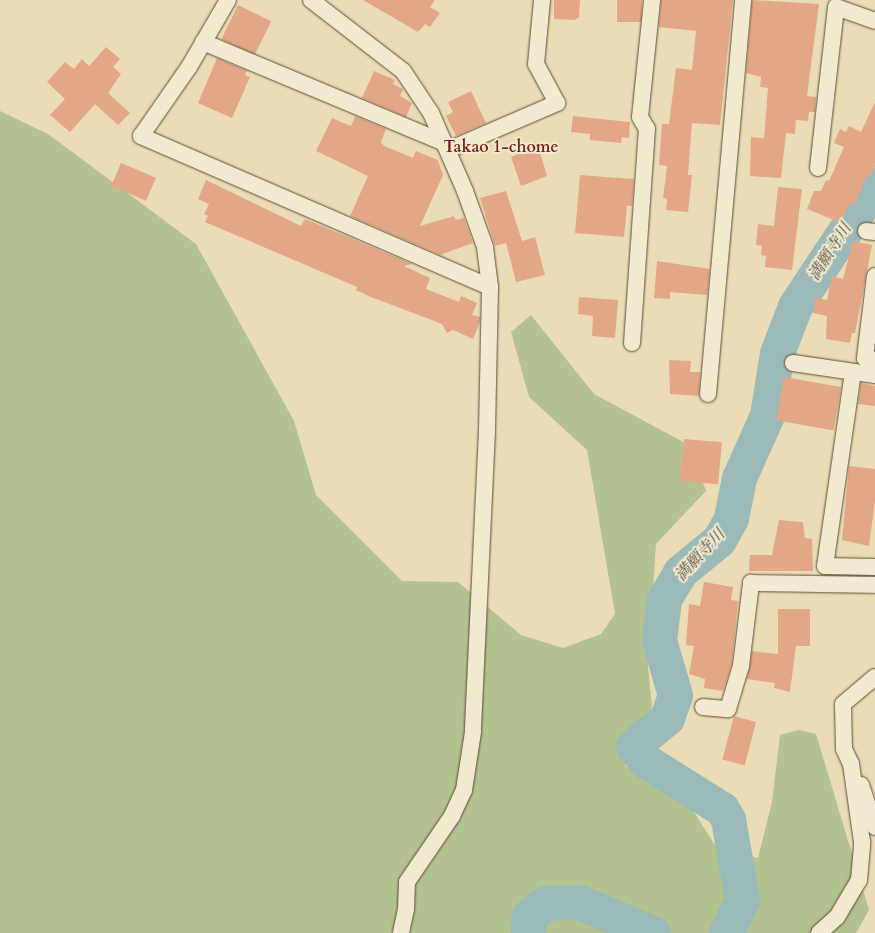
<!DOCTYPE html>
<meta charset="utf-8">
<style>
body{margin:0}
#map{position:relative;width:875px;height:933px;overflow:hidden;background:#eaddb6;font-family:Cardo,"Noto Serif JP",serif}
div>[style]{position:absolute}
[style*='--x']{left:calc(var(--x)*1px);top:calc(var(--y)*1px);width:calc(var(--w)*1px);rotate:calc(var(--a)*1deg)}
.green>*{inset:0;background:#b4c290}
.river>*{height:35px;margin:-17.5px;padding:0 17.5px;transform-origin:17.5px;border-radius:17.5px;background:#9bbab7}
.building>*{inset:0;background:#e4a786;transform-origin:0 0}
.roads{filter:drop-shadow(0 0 1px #5b4c39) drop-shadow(0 0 1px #5b4c39)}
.street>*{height:16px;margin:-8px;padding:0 8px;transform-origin:8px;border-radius:8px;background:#f1e9d0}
span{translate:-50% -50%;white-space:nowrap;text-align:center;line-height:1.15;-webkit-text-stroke:4px #f1e9d0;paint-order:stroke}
.neighbourhood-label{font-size:16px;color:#7a1f14;font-weight:700}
.water-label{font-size:16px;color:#4d4b41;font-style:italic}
</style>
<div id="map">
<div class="green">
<i style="clip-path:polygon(0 111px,48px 134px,196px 244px,294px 421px,316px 495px,402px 581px,458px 582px,521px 635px,563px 648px,601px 634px,615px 614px,587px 450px,529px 397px,511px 332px,531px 315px,594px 394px,689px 445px,706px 491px,656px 544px,648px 667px,652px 706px,625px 766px,685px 798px,715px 845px,758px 858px,772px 802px,780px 735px,799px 730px,816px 734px,869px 910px,856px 933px,0 933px)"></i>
</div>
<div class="river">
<i style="--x:528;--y:933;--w:17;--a:-87"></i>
<i style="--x:529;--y:916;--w:21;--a:-39"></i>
<i style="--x:545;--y:903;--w:34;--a:-2"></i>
<i style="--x:579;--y:902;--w:80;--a:22.7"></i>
<i style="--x:726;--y:933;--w:37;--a:-64"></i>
<i style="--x:742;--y:900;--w:82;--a:-99.8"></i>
<i style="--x:728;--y:819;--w:12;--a:-121"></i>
<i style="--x:722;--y:809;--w:92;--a:-147.9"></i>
<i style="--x:644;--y:760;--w:18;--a:-128"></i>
<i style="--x:633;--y:746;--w:44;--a:-39.5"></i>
<i style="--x:667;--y:718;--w:24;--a:-71"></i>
<i style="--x:675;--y:695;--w:57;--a:-106.2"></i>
<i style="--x:659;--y:640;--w:41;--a:-83"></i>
<i style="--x:664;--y:599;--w:31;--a:-59"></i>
<i style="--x:680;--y:572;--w:50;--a:-39.4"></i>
<i style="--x:719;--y:540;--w:25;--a:-61"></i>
<i style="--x:731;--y:518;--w:41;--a:-78.7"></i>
<i style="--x:739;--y:478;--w:69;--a:-66"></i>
<i style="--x:767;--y:415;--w:63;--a:-80.8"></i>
<i style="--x:777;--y:353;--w:50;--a:-69"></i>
<i style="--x:795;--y:306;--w:145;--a:-56.5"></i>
</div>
<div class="building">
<i style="clip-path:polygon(363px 0,435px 0,430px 7px,440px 13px,430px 27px,425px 24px,418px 32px)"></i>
<i style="clip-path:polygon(554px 0,580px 0,579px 17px,575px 20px,554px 19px)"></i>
<i style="left:617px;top:0;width:25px;height:22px"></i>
<i style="clip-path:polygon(661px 0,733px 0,720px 125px,692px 123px,688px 175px,692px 175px,688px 212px,666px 210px,667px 199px,663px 198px,667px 166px,659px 165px,662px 124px,669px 124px,676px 68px,692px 70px,696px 31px,659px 27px)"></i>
<i style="clip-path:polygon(752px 0,819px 4px,807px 96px,816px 97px,815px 112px,809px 112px,808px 121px,796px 120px,795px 134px,786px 133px,781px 178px,750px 176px,751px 137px,764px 138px,768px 88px,760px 87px,761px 77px,746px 73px)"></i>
<i style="left:238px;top:5px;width:37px;height:38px;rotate:26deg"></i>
<i style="clip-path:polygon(106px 47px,120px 59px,113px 67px,121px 74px,108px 93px,130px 113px,118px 125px,95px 104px,70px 132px,50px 115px,65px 99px,47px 82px,65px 62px,74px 69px,82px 59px,89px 66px)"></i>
<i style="clip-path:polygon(217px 58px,247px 71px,245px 75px,250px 77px,232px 118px,198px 103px)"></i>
<i style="clip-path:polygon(374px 71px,395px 80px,393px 84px,403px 89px,400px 96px,412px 103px,406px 117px,362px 98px)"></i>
<i style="clip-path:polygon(471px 91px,486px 123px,456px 136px,446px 116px,453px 112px,448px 102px)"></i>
<i style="clip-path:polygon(875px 102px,875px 166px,870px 177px,867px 175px,854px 205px,849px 204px,841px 223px,807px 209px,814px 191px,821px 191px,826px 180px,829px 181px,844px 147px,834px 143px,840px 129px,846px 132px,849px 126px,861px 132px)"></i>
<i style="clip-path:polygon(355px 116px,386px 129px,381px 142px,384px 146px,413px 158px,416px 151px,438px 160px,443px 175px,420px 226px,454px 216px,456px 220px,464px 218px,473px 243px,440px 255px,350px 216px,368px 176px,316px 151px,332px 118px,351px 126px)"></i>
<i style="clip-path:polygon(573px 116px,630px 122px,629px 138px,622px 137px,621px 143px,590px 140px,590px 134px,571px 132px)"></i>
<i style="clip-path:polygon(537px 142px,547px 176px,521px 186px,511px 157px,518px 154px,517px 151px,523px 146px)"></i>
<i style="left:121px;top:163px;width:38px;height:25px;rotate:23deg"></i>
<i style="clip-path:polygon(580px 175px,634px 179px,632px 206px,627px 206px,624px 237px,575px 233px)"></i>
<i style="clip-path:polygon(206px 180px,301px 226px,305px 219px,412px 264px,404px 266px,430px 278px,426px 289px,459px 302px,461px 296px,477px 303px,472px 315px,480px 317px,480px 322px,473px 339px,453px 330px,447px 333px,442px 324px,371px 297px,356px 290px,357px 287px,205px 222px,208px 216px,204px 214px,209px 204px,198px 199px)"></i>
<i style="clip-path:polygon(778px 187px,802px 189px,792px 270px,765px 267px,766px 256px,761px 255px,762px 246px,756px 245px,758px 224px,774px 226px)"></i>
<i style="clip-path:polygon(506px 191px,522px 241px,535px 237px,545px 275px,516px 282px,506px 243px,495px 246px,480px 198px)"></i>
<i style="clip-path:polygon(853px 241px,872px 245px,855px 333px,852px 333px,850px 343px,826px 339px,827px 316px,813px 313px,816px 298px,827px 300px,832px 276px,843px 279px)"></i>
<i style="clip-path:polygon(657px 261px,710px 269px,707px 295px,670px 292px,670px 299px,654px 298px)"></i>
<i style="clip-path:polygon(579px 297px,618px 300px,615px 338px,592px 336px,593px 316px,578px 314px)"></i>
<i style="clip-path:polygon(669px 360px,691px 361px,690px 372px,700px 372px,699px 396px,670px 394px)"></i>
<i style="left:784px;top:377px;width:58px;height:44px;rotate:10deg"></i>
<i style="clip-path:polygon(861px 383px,875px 386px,875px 406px,858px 404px)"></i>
<i style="left:684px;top:439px;width:38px;height:42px;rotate:5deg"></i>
<i style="clip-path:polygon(849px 466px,875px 469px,875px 501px,869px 546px,842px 540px)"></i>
<i style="clip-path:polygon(779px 520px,803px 522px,805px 538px,812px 539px,813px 571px,749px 571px,750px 555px,772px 555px)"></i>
<i style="clip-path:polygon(704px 582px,733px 587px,731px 600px,738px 601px,732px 664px,723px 691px,704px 688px,705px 679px,689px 674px,694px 646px,686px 645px,689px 604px,700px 606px)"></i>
<i style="clip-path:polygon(778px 609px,810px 609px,810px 646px,796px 646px,790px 692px,774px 688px,775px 683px,747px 679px,752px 651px,778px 654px)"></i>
<i style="left:734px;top:716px;width:23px;height:45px;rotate:15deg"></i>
</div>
<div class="roads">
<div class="street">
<i style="--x:228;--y:0;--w:78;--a:120.2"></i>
<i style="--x:189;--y:67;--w:84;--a:124.8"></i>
<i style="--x:141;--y:136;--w:380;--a:23.4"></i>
<i style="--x:311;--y:0;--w:116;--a:37.7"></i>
<i style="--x:403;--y:71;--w:50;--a:56.3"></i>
<i style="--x:431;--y:113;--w:85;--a:66.4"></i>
<i style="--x:465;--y:191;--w:59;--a:70.3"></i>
<i style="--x:485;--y:247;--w:40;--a:82.9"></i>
<i style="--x:490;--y:287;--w:144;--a:91.2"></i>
<i style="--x:487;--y:431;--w:301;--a:92.7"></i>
<i style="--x:473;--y:732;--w:59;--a:98.8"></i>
<i style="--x:464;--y:790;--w:29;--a:115"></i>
<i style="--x:452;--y:816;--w:80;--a:124.3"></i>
<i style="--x:407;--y:882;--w:27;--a:92"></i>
<i style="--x:406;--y:909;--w:25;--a:102"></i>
<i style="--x:203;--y:42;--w:261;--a:22.7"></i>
<i style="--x:448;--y:150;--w:119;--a:-23.3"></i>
<i style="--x:557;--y:103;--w:44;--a:-118.3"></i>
<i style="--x:536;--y:64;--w:64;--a:-84.6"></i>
<i style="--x:818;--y:168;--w:162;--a:-83.6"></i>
<i style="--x:836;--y:7;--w:41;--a:19.7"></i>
<i style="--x:866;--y:231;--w:9;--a:6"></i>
<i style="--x:875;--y:276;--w:83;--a:97"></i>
<i style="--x:865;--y:358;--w:10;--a:11"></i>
<i style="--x:632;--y:343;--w:215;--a:-86"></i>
<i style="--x:647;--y:129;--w:14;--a:-120"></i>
<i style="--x:640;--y:117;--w:118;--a:-84.1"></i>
<i style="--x:793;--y:363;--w:83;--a:8.3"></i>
<i style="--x:853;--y:372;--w:196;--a:98.2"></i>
<i style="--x:825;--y:566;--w:50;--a:1.1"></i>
<i style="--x:708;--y:394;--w:396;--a:-84.9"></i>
<i style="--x:703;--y:707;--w:25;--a:5"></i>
<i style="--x:728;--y:709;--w:45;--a:-73.2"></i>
<i style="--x:741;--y:666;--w:84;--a:-83.1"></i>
<i style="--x:751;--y:583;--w:124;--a:0.9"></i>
<i style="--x:861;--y:785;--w:44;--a:71.6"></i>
<i style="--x:819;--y:933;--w:24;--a:-42"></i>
<i style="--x:837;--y:917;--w:43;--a:-59.3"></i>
<i style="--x:859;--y:880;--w:38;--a:-85"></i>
<i style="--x:862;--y:842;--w:79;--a:-98"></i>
<i style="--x:851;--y:764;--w:17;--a:-115"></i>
<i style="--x:844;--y:749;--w:45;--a:-91.3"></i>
<i style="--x:843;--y:704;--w:42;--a:-40.2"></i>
</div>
</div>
<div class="neighbourhood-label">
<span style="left:501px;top:147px">Takao 1-chome</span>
</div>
<div class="water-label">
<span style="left:830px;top:252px;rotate:-57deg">満願寺川</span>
<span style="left:700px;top:555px;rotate:-47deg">満願寺川</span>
</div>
</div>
